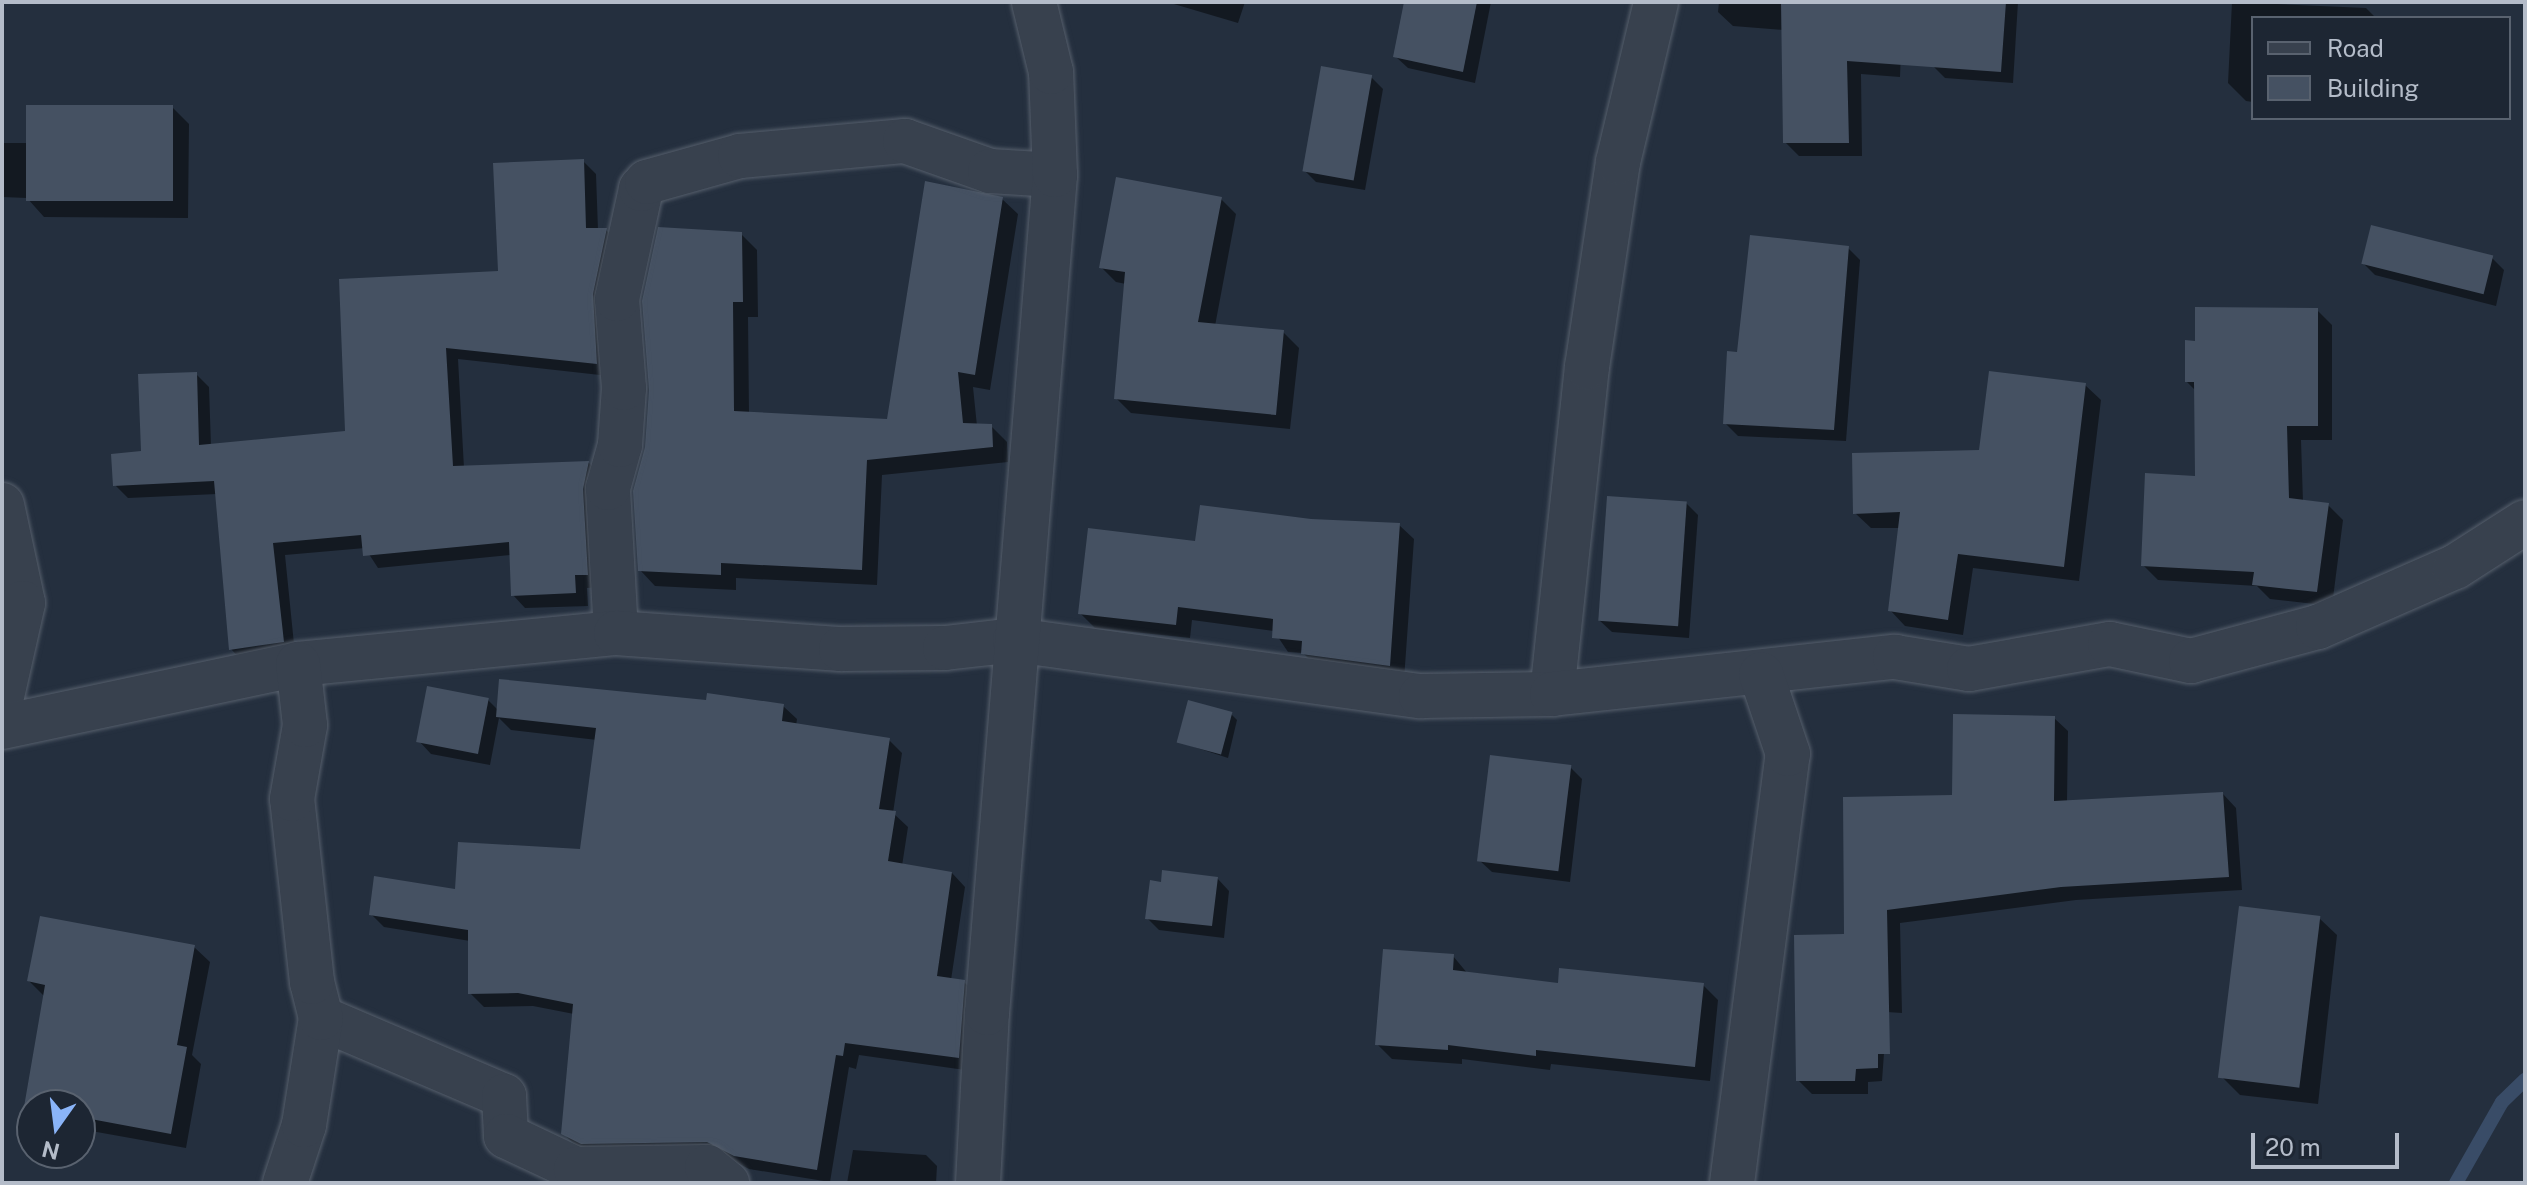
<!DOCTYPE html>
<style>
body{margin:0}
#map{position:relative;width:2527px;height:1185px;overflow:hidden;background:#242f3e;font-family:"Public Sans",sans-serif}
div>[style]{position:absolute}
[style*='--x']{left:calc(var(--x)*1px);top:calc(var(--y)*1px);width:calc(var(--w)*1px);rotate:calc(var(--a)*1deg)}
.shadow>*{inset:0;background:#0007}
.stream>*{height:14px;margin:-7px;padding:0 7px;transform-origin:7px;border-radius:7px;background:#394c67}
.building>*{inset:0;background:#455162;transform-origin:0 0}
.roads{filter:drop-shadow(0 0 2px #565f6c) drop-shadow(0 0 2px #565f6c)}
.minor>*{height:44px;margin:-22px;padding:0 22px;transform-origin:22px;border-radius:22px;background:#38414e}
span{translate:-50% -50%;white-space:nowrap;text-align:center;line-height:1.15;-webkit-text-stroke:8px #1d2633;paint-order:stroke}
.frame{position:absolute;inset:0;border:4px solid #b4bcc9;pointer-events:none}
.legend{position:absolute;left:2251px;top:16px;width:260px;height:104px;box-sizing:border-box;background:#1d2633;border:2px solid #59626f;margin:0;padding:10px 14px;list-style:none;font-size:24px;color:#b4bcc9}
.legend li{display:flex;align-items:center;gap:16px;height:40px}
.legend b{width:40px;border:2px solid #59626f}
.north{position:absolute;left:16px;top:1089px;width:80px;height:80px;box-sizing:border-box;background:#1d2633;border:2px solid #59626f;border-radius:50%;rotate:194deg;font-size:22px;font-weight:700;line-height:32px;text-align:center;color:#b4bcc9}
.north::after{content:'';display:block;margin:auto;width:28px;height:36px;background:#8ab4f8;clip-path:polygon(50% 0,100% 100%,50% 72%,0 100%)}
.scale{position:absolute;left:2251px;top:1133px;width:148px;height:36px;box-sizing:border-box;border:4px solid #b4bcc9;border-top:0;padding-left:10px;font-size:24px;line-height:28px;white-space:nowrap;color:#b4bcc9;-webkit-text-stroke:6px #1d2633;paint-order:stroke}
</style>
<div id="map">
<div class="shadow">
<i style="clip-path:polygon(1167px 2px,1245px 2px,1238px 23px)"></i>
<i style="clip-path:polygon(1406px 2px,1491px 2px,1475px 83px,1408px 68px,1395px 56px)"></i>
<i style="clip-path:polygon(1719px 2px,1903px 2px,1900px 77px,1861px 74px,1862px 156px,1799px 156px,1785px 142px,1783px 30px,1733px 26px,1718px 12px)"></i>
<i style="clip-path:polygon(1946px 2px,2018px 2px,2013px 83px,1945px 78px,1933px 66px)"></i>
<i style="clip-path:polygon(2232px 2px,2366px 8px,2376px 18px,2253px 18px,2253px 102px,2246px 101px,2228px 83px)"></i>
<i style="clip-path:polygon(1371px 77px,1383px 89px,1365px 190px,1316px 182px,1304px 170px)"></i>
<i style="clip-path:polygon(172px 107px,189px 124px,188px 218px,44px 217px,27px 198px,2px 197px,2px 143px,27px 143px)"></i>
<i style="clip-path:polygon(583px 161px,596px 174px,598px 230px,606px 230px,619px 243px,609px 376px,458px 359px,464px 468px,589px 463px,601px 476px,600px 587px,587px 588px,588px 606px,525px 608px,513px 595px,511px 555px,378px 568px,365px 548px,285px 555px,295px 654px,243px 662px,231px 649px,217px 494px,128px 498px,115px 485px,143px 453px,196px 374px,209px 387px,211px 446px,347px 433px,500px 273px)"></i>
<i style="clip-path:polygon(1002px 199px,1018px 214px,990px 390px,973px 387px,977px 426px,991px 426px,1007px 442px,1008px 462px,882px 475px,877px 585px,736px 578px,736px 590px,655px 586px,640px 570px,741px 234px,757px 250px,758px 317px,748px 317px,749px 414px,889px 421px)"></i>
<i style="clip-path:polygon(1221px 199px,1236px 214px,1215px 326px,1283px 332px,1299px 348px,1290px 429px,1131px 413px,1116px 398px,1126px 284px,1116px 282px,1101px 267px)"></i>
<i style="clip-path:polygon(1848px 248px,1860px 260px,1846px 441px,1738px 436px,1725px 423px)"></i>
<i style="clip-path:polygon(2492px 258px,2504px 270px,2496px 306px,2375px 275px,2363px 263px)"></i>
<i style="clip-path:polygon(2317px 310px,2332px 325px,2332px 440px,2301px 440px,2303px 502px,2328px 505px,2343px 520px,2332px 606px,2270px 599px,2257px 586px,2158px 580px,2143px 565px,2197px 478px,2196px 391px,2187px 382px,2197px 343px)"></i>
<i style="clip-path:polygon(2085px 385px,2101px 400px,2079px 581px,1973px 568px,1963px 635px,1905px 626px,1890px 610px,1900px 528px,1871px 528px,1855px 513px,1981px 452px)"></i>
<i style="clip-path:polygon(1686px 503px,1698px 515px,1689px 638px,1612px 632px,1599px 620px)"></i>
<i style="clip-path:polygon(1311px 521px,1399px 525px,1414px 539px,1404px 680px,1318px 668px,1303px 653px,1288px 652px,1274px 631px,1192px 620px,1190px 638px,1095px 628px,1080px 613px,1196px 543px)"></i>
<i style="clip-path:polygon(488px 700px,498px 710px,707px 703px,783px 706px,797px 719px,796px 726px,889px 740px,902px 753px,893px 813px,908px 827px,902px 866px,952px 873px,965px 887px,951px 980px,964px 982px,977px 995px,972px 1071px,859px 1055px,856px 1069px,849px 1067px,830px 1182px,749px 1169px,722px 1155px,577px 1147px,563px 1133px,574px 1014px,533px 1006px,484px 1007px,470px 993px,470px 941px,384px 927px,371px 914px,582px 852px,597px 740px,511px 730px,499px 718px,490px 765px,431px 754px,419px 741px)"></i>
<i style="clip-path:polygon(1231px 714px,1237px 720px,1228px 758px,1179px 742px)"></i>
<i style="clip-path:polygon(2054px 718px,2068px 731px,2067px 802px,2223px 794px,2236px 808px,2242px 890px,2076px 900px,1900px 923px,1902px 1013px,1887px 1012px,1882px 1081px,1868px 1082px,1868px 1094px,1812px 1094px,1798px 1080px,1846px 936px,1954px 797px)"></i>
<i style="clip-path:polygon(1570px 767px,1582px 779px,1570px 882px,1492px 872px,1479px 860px)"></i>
<i style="clip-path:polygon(1217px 878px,1229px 891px,1224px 938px,1159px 930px,1147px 918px,1162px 884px)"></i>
<i style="clip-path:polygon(2319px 918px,2337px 935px,2318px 1104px,2240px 1095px,2222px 1077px)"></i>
<i style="clip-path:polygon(194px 947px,210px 962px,192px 1055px,201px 1064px,186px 1148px,80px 1129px,80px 1105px,32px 1105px,32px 1112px,26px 1106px,45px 997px,29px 981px)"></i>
<i style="clip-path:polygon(1453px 956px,1468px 974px,1560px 985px,1703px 985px,1718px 1000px,1710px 1081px,1551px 1064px,1550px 1070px,1462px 1059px,1462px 1064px,1392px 1059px,1377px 1044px)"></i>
<i style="clip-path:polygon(853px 1150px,926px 1155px,937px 1166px,936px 1183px,847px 1183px)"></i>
</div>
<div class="stream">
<i style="--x:2456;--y:1183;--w:93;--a:-60.4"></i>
<i style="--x:2502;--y:1102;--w:32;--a:-44"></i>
</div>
<div class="building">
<i style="clip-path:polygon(1404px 2px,1477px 2px,1463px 72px,1393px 57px)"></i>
<i style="clip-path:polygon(1781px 2px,2006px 2px,2001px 72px,1847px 61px,1849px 143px,1783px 143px)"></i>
<i style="left:1321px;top:66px;width:52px;height:107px;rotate:10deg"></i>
<i style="left:26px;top:105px;width:147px;height:96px"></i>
<i style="clip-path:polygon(584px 159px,586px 228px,607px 228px,593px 294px,597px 364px,446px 348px,453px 466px,589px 461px,583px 489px,588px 575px,575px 575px,576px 593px,511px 596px,509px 542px,363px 556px,361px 535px,273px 543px,284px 642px,229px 650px,214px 481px,113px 486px,111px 454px,141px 451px,138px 374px,197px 372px,199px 445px,345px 431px,339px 279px,498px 271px,493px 163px)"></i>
<i style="clip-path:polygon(1116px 177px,1222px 197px,1198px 322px,1284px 330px,1276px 415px,1114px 399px,1125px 272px,1099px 268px)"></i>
<i style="clip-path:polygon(925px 181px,1003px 197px,975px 375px,958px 372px,963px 423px,992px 424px,993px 447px,867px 460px,862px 570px,721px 563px,721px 575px,638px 571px,633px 491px,645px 447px,649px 390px,642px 301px,658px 227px,742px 232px,743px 302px,733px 302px,734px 411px,887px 419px)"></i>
<i style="left:2371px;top:225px;width:126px;height:40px;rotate:14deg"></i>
<i style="clip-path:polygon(1750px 235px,1849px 246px,1834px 430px,1723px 424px,1727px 351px,1737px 352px)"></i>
<i style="clip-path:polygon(2195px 307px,2318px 308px,2318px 426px,2287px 426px,2289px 498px,2329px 503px,2317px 592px,2252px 585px,2254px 572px,2141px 566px,2145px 473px,2195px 476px,2194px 382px,2185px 382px,2185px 340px,2195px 341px)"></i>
<i style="clip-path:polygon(1989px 371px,2086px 383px,2064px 567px,1958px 554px,1948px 620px,1888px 611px,1900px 512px,1853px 514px,1852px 453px,1979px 450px)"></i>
<i style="left:1607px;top:496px;width:80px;height:125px;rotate:4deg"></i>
<i style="clip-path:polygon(1200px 505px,1311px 519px,1400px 523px,1390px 666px,1301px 654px,1302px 641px,1272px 638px,1273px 619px,1178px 607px,1176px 625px,1078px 614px,1088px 528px,1195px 541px)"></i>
<i style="clip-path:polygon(499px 679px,706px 700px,707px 693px,784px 704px,782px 721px,890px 738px,879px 809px,896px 811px,888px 861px,952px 872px,937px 976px,965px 980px,959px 1058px,845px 1043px,843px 1056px,836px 1055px,817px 1170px,734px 1156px,707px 1142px,581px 1144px,561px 1134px,573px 1004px,518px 993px,468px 994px,468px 930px,369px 915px,374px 876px,455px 889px,458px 842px,580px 849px,596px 728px,496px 717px)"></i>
<i style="left:427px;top:686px;width:63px;height:57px;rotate:11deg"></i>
<i style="left:1188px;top:700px;width:46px;height:44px;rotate:15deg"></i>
<i style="clip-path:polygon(1953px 714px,2055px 716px,2054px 801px,2223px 792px,2229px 877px,2061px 887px,1887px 910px,1890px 1054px,1878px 1054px,1878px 1068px,1856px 1069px,1855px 1081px,1796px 1081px,1794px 935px,1844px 934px,1843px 797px,1952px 795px)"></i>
<i style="left:1490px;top:755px;width:82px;height:107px;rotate:7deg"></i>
<i style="clip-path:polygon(1162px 870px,1218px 877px,1212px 926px,1145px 919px,1150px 880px,1161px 882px)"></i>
<i style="left:2239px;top:906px;width:82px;height:173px;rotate:7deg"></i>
<i style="clip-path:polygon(40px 916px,195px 945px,177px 1045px,187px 1047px,171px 1134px,80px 1117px,80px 1105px,24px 1107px,45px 985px,27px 981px)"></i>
<i style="clip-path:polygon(1383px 949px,1454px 954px,1453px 970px,1558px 983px,1559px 968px,1704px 983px,1695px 1067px,1536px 1050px,1536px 1056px,1448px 1045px,1448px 1050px,1375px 1045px)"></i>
</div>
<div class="roads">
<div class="minor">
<i style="--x:2;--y:505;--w:100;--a:77.9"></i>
<i style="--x:23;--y:603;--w:95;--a:102.7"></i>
<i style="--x:616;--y:633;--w:145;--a:-93.2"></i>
<i style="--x:608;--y:488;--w:45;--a:-74.4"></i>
<i style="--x:620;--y:445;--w:57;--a:-86"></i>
<i style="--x:624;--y:388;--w:89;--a:-94.5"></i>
<i style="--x:617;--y:299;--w:113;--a:-77.7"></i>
<i style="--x:641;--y:189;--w:9;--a:-49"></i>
<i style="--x:647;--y:182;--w:97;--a:-15.6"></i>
<i style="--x:740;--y:156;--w:166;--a:-5.2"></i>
<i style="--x:905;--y:141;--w:90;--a:19.4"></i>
<i style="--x:990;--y:171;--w:65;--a:3.5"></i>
<i style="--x:1552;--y:694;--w:329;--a:-83.9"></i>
<i style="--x:1587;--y:367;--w:207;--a:-81.4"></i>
<i style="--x:1618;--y:162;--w:164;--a:-76.6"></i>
<i style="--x:2;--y:727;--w:303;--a:-12"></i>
<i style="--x:298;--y:664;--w:320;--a:-5.6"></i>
<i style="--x:616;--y:633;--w:226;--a:4.1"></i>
<i style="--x:841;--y:649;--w:104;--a:-0.6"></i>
<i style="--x:945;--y:648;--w:70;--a:-6.5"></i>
<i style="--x:1015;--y:640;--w:410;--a:7.9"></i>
<i style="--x:1421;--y:696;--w:131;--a:-0.9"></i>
<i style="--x:1552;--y:694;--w:345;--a:-6.2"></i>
<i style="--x:1895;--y:657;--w:75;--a:9.2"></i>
<i style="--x:1969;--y:669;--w:143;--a:-10.1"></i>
<i style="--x:2110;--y:644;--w:83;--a:11.9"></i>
<i style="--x:2191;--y:661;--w:131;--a:-15"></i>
<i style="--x:2318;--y:627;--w:150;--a:-23.7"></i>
<i style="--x:2455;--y:567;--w:83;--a:-32.7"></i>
<i style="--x:321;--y:1018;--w:199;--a:23.1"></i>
<i style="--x:504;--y:1096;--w:40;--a:87.1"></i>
<i style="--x:506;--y:1136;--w:77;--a:25.2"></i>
<i style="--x:576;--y:1169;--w:131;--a:-0.9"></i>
<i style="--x:707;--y:1167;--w:26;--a:39"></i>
<i style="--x:285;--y:1183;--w:61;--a:-71.9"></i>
<i style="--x:304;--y:1125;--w:108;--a:-81"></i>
<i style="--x:321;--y:1018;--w:37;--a:-104"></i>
<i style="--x:312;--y:982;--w:184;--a:-96.2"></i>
<i style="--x:292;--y:799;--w:75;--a:-80"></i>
<i style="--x:305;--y:725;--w:61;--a:-96.5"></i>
<i style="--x:978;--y:1183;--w:170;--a:-87"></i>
<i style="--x:987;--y:1013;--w:841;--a:-85.36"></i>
<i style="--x:1055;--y:175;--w:103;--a:-92.2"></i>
<i style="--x:1051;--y:72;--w:72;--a:-103.7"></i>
<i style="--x:1732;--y:1183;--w:433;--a:-82.6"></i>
<i style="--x:1788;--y:754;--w:84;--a:-108.6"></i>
</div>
</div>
<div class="frame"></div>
<ul class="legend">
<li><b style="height:10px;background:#38414e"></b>Road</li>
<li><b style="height:22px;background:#455162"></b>Building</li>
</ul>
<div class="north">N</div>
<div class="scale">20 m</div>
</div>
